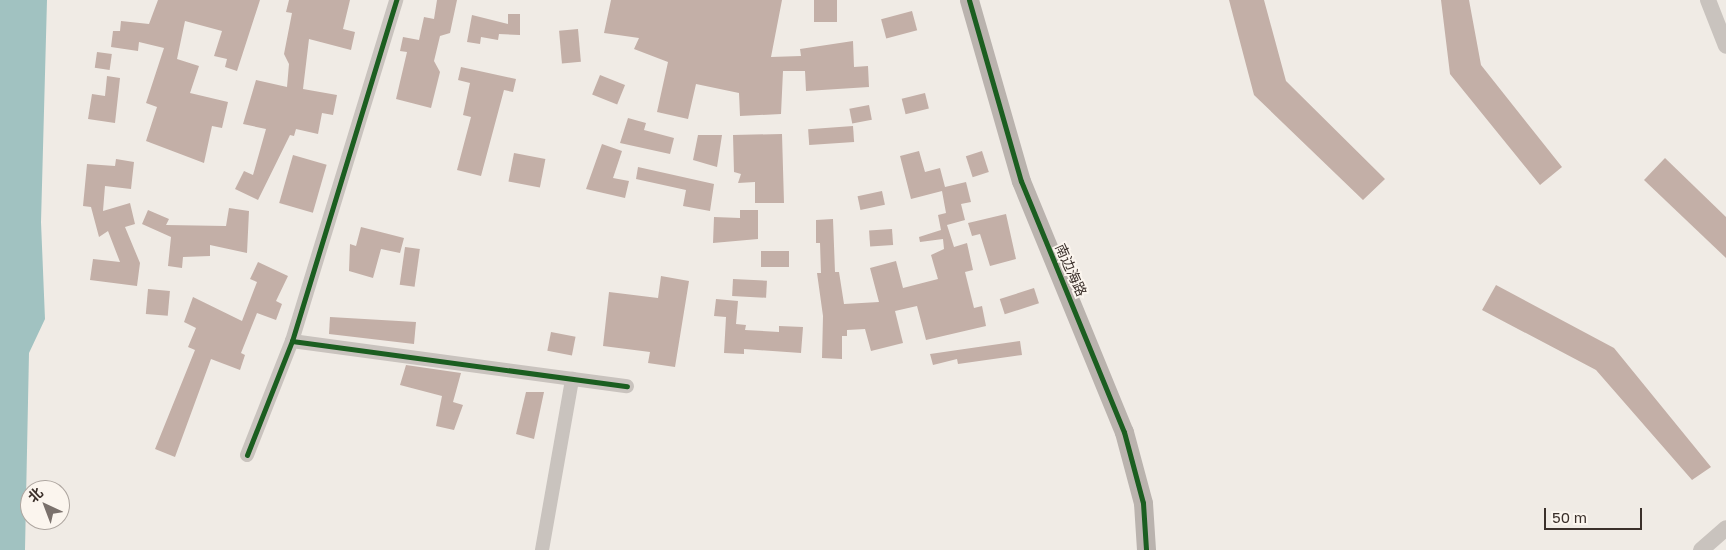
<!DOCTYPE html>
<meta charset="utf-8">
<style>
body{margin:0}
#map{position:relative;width:1726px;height:550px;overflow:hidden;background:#f0ebe5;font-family:"Golos Text","Noto Sans SC",sans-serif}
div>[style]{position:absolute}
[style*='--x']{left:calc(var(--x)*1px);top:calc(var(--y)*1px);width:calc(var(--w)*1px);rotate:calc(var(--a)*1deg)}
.water>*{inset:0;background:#a1c2c1}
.building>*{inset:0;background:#c3afa7;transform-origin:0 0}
.minor>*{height:14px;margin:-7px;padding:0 7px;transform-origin:7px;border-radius:7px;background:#c9c3be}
.tertiary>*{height:16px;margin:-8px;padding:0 8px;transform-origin:8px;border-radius:8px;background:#c9c3be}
.secondary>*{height:19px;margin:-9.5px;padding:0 9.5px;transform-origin:9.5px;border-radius:9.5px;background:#bab3ae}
.cycleway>*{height:5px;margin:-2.5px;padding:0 2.5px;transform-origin:2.5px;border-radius:2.5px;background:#1b5e20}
span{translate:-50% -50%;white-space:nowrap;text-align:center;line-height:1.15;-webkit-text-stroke:4px #fbf5ee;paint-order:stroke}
.street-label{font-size:14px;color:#3b302b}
.north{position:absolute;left:20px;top:480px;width:50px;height:50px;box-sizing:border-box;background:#fbf5ee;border:1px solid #aea6a0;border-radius:50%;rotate:317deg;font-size:14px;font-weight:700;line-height:20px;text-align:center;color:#3b302b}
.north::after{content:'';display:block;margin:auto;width:18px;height:22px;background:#7a716c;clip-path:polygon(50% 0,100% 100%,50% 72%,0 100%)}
.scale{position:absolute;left:1544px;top:508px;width:98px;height:22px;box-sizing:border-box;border:2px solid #3b302b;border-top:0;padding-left:6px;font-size:15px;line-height:18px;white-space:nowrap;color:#3b302b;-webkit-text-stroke:4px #fbf5ee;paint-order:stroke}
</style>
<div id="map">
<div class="water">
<i style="clip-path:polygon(0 0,47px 0,41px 222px,45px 319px,29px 353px,25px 550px,0 550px)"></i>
</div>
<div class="building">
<i style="clip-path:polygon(158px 0,260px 0,237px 71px,225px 67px,227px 59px,214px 56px,222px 31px,185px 21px,177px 59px,199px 66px,190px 93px,228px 102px,222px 128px,212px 126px,204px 163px,146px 141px,157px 107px,146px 103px,164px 48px,139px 42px,138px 51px,111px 47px,113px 31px,120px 31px,121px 21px,149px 24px)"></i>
<i style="clip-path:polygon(289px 0,350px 0,343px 29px,355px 32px,351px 50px,309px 39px,303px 89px,337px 95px,333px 115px,322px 113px,318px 134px,296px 129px,294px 136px,290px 135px,258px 200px,235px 189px,244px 171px,253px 175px,266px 129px,243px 124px,256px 80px,287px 87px,289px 64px,284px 54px,292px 13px,286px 12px)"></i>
<i style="clip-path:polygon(437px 0,457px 0,450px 33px,440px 36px,434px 61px,440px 72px,431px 108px,396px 99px,407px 52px,400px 51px,403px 37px,419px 40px,424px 17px,434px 19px)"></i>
<i style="clip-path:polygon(611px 0,782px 0,771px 57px,801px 56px,800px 49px,853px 41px,854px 67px,868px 66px,869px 87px,806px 91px,805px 71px,783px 71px,781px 114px,740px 116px,739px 93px,696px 84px,688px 119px,657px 112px,668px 62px,634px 49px,639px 38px,604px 33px)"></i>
<i style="left:814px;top:0;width:23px;height:22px"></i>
<i style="clip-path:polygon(1229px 0,1264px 0,1286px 81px,1385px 179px,1363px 200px,1254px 95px)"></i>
<i style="clip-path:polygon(1441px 0,1469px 0,1481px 65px,1562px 167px,1540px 185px,1450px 74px)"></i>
<i style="left:912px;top:11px;width:20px;height:32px;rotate:75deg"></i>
<i style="clip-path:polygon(508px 14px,520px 14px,520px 35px,499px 34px,498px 40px,481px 37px,480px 44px,467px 42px,472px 15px,508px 24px)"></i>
<i style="left:578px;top:29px;width:33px;height:19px;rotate:85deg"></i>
<i style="left:97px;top:52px;width:15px;height:16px;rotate:8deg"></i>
<i style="clip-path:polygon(461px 67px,516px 79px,513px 92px,504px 90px,481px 176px,457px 170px,471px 117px,463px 115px,470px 83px,458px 80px)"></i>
<i style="left:600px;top:75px;width:27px;height:21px;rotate:22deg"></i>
<i style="clip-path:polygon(107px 76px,120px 78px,115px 123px,88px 119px,92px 94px,105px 96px)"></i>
<i style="left:925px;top:93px;width:16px;height:24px;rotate:76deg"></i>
<i style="left:869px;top:105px;width:15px;height:20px;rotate:79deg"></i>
<i style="clip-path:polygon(628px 118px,646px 123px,644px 130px,674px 138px,670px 154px,620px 143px)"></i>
<i style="left:853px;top:126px;width:16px;height:45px;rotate:86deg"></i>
<i style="clip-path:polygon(782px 134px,784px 203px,755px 203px,755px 182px,738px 183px,741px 174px,734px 172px,733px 135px)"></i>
<i style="clip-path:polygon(698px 135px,722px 135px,717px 167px,693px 160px)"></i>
<i style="clip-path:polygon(602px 144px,622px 151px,613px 178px,629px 181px,625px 198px,586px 189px)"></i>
<i style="clip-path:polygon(919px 151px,925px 172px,940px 168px,945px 187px,966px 182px,971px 202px,961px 204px,965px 220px,947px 225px,954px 247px,967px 243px,973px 270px,965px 272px,974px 308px,982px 306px,986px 326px,926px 340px,917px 306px,895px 311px,903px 343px,871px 351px,865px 329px,847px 330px,847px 336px,842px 336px,842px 359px,822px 358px,823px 316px,817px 273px,821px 273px,820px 243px,816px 243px,816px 220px,833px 219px,835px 272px,839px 272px,844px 304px,879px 302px,870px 268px,896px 261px,903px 288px,938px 279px,931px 255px,944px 249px,943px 239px,920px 242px,919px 237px,941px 230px,938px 215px,946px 213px,942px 191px,911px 199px,900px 156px)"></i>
<i style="left:982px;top:151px;width:22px;height:17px;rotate:72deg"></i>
<i style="left:514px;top:153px;width:32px;height:29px;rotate:11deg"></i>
<i style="left:293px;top:155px;width:35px;height:50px;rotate:16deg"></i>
<i style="clip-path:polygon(1665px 158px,1726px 217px,1726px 258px,1644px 180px)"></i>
<i style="clip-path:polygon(116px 159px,134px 162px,131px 189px,105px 186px,103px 211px,130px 203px,135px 224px,125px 227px,140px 263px,137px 286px,90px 280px,93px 259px,120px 262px,108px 231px,99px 237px,91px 207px,83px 206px,87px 164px,115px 166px)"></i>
<i style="clip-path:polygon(638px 167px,714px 184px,710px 211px,683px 206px,686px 190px,636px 179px)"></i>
<i style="left:882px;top:191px;width:14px;height:25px;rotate:78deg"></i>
<i style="clip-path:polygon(229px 208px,249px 211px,247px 253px,210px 245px,210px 256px,183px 257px,182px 268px,168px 266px,171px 237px,142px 224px,148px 210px,169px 219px,166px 225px,226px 226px)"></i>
<i style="clip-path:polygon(740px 210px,758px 210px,758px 239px,713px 243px,714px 217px,740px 218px)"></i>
<i style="clip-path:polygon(1006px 214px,1016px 259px,990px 266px,980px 234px,972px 236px,968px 223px)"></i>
<i style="clip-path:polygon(361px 227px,404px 238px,400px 253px,381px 249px,373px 278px,349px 271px,350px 244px,356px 246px)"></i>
<i style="left:892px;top:229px;width:16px;height:23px;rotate:86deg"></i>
<i style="left:405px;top:247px;width:15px;height:38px;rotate:8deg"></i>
<i style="left:761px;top:251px;width:28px;height:16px"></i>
<i style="clip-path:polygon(258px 262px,288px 276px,276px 301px,282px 304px,276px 320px,257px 313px,241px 353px,245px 355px,240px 370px,211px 359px,175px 457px,155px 449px,195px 350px,188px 347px,196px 328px,184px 322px,193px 297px,242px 321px,257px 282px,250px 279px)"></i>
<i style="clip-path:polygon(661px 276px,689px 281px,675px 367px,648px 363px,650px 352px,603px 346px,609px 292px,658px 298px)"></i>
<i style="left:733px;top:279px;width:34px;height:17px;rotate:3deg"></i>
<i style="clip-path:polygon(1496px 285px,1614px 348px,1711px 467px,1692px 480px,1596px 370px,1482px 310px)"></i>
<i style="left:1034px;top:288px;width:16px;height:36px;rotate:72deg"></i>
<i style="left:148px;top:289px;width:22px;height:25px;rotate:5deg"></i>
<i style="clip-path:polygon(716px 299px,738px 301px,736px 324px,746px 325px,745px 330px,779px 332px,779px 326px,803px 327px,801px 353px,744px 349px,744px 354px,724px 353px,726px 317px,714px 316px)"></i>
<i style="clip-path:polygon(330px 317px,416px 322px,414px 344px,329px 334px)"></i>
<i style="left:551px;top:332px;width:25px;height:19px;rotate:11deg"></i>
<i style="clip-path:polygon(1020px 341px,1022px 355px,958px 364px,957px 359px,933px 365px,930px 354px)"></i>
<i style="clip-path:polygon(406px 365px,461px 373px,453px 402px,463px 405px,454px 430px,436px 426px,442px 396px,400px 385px)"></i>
<i style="clip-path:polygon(526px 392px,544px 392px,534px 439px,516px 434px)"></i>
</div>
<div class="minor">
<i style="--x:292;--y:341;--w:338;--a:7.7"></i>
<i style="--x:247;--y:455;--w:123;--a:-68.5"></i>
<i style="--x:292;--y:341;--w:357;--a:-73"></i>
<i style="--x:542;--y:550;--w:174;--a:-80"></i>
</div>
<div class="tertiary">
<i style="--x:1708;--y:0;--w:49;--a:68.6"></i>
<i style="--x:1701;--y:550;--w:33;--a:-41"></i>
</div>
<div class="secondary">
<i style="--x:969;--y:0;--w:188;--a:74"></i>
<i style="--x:1021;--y:181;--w:271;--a:67.7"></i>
<i style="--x:1124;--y:432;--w:73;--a:75"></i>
<i style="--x:1143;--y:503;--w:47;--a:86.3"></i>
</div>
<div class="cycleway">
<i style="--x:969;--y:0;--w:188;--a:74"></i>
<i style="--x:1021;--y:181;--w:271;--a:67.7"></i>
<i style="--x:1124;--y:432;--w:73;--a:75"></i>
<i style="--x:1143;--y:503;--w:47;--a:86.3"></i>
<i style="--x:292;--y:341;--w:338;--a:7.7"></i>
<i style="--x:247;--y:455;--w:123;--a:-68.5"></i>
<i style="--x:292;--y:341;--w:357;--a:-73"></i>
</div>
<div class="street-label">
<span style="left:1071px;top:270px;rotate:66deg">南边海路</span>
</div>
<div class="north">北</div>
<div class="scale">50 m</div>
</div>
